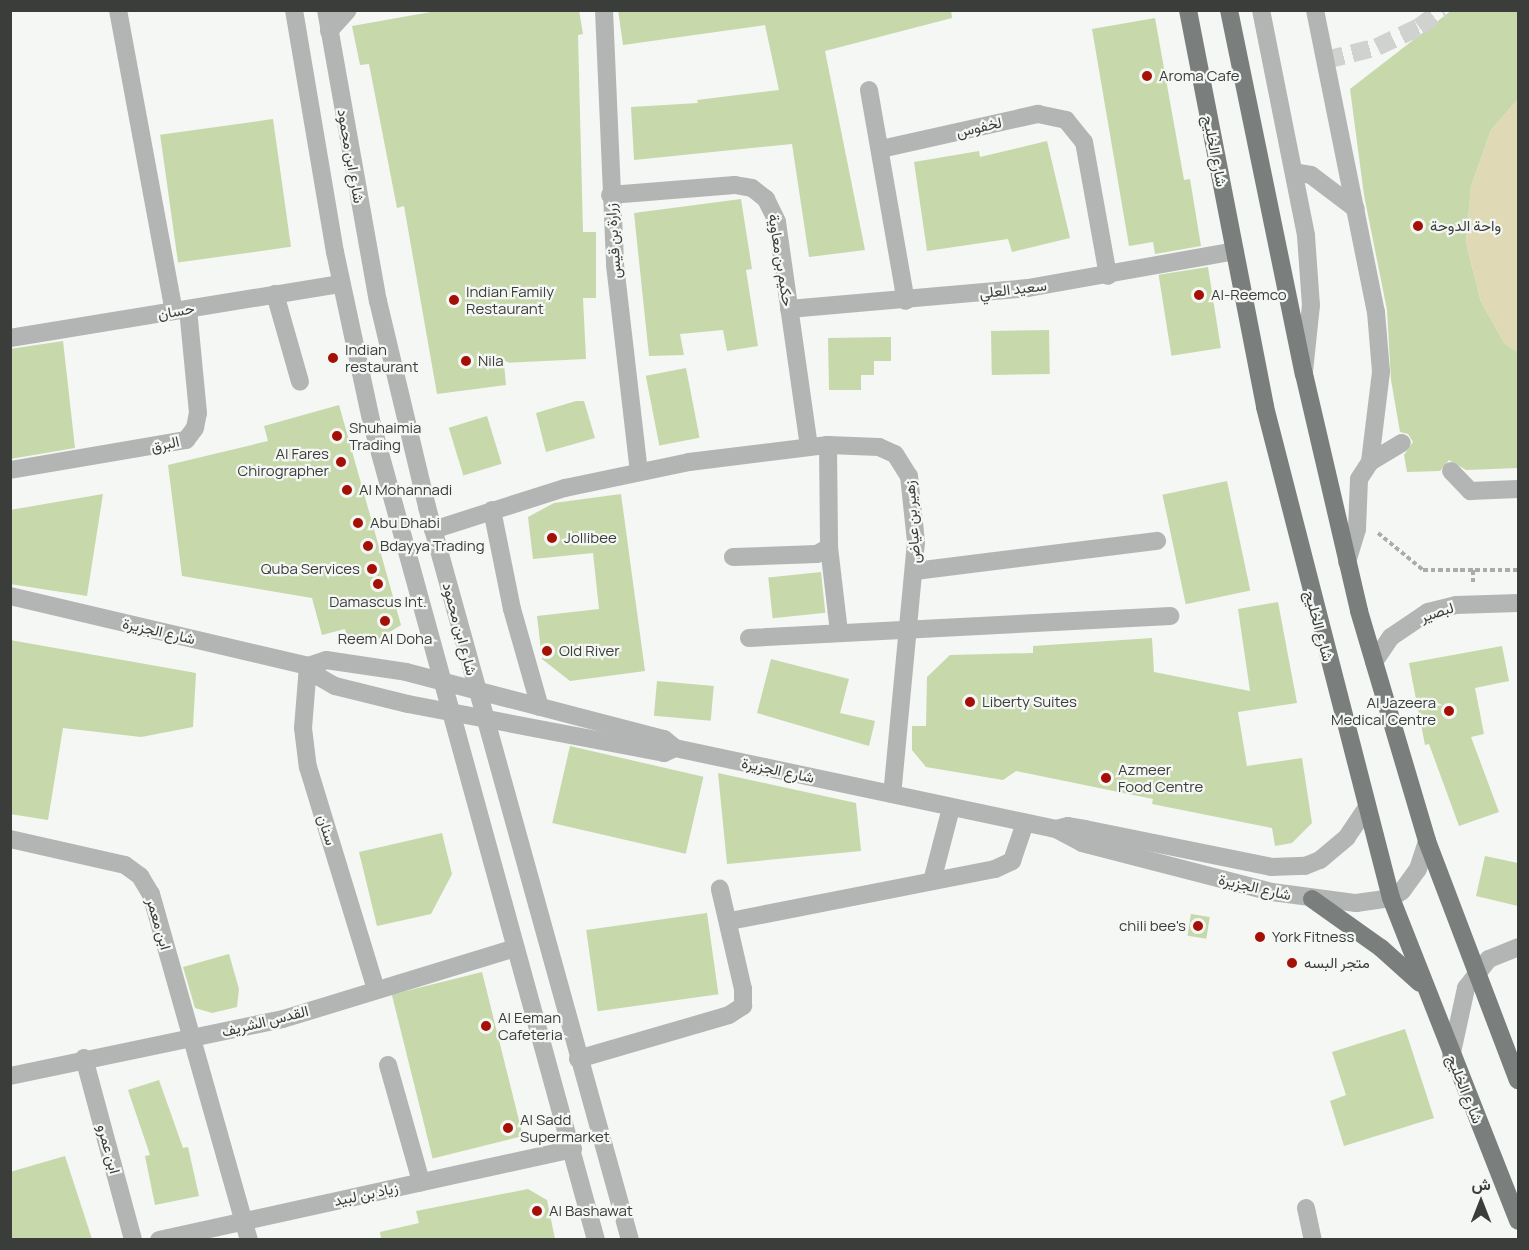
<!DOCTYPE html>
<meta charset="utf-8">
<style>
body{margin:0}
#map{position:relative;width:1529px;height:1250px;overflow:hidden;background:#f4f7f4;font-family:Manrope,Vazirmatn,sans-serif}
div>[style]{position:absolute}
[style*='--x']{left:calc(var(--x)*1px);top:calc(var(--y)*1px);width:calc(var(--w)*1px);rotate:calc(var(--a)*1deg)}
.green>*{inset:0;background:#dfdab5}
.building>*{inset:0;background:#c7d8ab;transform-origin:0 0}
.minor-tunnel>*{height:18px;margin-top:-9px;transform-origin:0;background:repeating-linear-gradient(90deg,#cfd2cf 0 18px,transparent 0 27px)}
.path>*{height:4px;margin-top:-2px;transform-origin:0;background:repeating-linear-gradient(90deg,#a9aca9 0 4.5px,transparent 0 7.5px)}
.minor>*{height:18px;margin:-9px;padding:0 9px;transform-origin:9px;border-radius:9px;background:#b3b5b4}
.major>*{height:18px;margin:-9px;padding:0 9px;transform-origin:9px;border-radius:9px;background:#7a7e7d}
.dots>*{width:16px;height:16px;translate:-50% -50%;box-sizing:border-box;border:3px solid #f4f7f4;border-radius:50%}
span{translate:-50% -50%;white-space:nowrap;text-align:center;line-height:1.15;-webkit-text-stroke:4.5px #f4f7f4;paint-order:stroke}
.poi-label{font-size:15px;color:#3b3d3b}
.left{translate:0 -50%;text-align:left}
.right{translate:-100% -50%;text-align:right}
.street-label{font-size:15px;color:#3b3d3b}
.frame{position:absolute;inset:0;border:12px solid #3b3d3b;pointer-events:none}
.north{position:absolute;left:1451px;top:1172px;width:60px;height:60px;-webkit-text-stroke:4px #f4f7f4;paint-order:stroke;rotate:0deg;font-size:16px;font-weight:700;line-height:24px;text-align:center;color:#3b3d3b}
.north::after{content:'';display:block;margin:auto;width:21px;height:27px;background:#3b3d3b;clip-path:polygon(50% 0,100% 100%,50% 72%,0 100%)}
</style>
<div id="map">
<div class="green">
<i style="clip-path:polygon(1518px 99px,1518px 352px,1505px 344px,1481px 302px,1466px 243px,1471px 186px,1491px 130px)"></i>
</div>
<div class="building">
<i style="clip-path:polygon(442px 10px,579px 10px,583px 34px,578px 35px,583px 232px,596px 232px,596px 298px,583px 298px,586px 359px,504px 363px,506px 385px,437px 394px,404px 206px,397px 208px,369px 64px,360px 65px,352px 26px)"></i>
<i style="clip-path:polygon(618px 10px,951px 10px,952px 18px,825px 51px,865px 250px,809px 257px,792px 144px,634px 160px,631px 107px,698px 103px,697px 100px,779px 90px,765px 25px,623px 45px)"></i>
<i style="clip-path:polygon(1452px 10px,1518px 10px,1518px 99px,1491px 130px,1471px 186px,1466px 243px,1481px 302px,1505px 344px,1518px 352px,1518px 468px,1466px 470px,1449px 460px,1440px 471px,1407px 472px,1404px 455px,1413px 442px,1408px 434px,1400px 432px,1391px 380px,1387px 310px,1364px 195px,1350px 89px)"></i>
<i style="clip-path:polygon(1155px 18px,1184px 180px,1190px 179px,1201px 246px,1155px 254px,1153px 242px,1129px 246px,1092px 29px)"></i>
<i style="left:273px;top:119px;width:129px;height:114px;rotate:82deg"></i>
<i style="clip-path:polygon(1047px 141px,1070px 238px,1012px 252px,1008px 239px,927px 251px,914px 162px,979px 151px,980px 157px)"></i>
<i style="clip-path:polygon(741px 199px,752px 269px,746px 270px,758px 346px,727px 351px,723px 330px,680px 334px,684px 355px,649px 356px,634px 213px)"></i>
<i style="left:1208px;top:267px;width:82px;height:50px;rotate:81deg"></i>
<i style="left:1049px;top:330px;width:44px;height:58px;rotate:89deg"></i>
<i style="clip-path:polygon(891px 337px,891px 361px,874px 361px,874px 375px,861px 375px,861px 390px,829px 390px,828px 338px)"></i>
<i style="clip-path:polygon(63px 341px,75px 448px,10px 459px,10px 349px)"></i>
<i style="left:686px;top:368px;width:71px;height:41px;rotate:79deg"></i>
<i style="clip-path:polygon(576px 401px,584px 401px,595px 438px,546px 452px,536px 413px)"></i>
<i style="clip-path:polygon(339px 405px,401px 625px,369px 645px,348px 642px,345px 629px,322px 635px,312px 598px,182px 576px,168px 465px,268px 441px,264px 426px)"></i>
<i style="left:487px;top:416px;width:50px;height:40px;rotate:73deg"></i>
<i style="left:1227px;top:481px;width:112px;height:66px;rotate:78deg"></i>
<i style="clip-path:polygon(103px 494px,87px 596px,10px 584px,10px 510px)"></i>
<i style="clip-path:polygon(621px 494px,645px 671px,570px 681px,542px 659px,537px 616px,599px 609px,593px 553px,533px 559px,528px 517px,554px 503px)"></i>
<i style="left:821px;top:572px;width:41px;height:53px;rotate:84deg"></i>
<i style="clip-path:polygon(1278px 602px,1297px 703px,1238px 712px,1247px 766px,1302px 758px,1312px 823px,1292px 843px,1275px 846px,1272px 828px,1152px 804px,1153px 799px,1016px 771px,1003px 780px,926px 767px,912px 750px,912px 726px,926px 726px,927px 677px,950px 655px,1033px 653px,1033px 646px,1152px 638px,1154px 672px,1250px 691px,1238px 609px)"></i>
<i style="clip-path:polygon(10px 640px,196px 673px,193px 727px,141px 737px,63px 728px,48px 820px,10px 814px)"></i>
<i style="clip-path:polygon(1502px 646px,1509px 681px,1475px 688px,1484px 734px,1471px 737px,1499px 812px,1459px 826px,1429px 744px,1425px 745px,1409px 663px)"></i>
<i style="clip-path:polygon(771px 659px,849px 679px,840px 713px,875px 721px,869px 746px,757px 713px)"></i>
<i style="left:657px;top:681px;width:57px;height:35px;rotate:5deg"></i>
<i style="left:570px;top:746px;width:137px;height:79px;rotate:13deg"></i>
<i style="clip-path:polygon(718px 773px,856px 803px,861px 851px,727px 864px)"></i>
<i style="clip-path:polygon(442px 833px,452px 874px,431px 914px,377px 926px,359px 852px)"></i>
<i style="clip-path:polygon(1485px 856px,1518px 863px,1518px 906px,1476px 896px)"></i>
<i style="left:707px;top:913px;width:82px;height:122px;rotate:82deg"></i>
<i style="left:1191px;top:914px;width:19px;height:22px;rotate:9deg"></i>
<i style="clip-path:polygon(229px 954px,239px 989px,237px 1007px,212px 1013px,195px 1008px,183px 967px)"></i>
<i style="left:482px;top:972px;width:169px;height:93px;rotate:76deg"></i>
<i style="clip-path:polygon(1405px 1029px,1434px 1118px,1344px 1146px,1330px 1101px,1346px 1095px,1332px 1052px)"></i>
<i style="clip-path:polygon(159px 1080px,183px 1148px,188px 1147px,199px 1196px,155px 1205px,145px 1156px,150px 1155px,128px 1090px)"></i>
<i style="clip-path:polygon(65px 1156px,92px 1239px,10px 1239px,10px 1172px)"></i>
<i style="clip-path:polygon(528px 1189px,547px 1200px,555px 1239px,381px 1239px,380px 1232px,419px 1223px,416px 1211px)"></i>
</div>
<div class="minor-tunnel">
<i style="--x:1326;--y:60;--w:53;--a:-14.3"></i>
<i style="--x:1377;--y:47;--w:47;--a:-25.5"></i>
<i style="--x:1419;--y:27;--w:29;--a:-36"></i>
</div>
<div class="path">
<i style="--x:1378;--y:533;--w:58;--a:39.4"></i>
<i style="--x:1423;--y:570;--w:95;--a:0"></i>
<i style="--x:1473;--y:570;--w:15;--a:90"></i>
</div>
<div class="minor">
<i style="--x:118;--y:10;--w:306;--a:79.5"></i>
<i style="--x:294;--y:10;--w:245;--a:80.4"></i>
<i style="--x:335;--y:252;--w:176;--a:77.9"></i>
<i style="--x:372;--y:424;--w:846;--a:74.65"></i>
<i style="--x:326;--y:10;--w:296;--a:79.9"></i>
<i style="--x:378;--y:301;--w:212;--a:76.6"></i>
<i style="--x:427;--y:507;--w:761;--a:74.52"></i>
<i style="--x:604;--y:10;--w:255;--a:87.5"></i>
<i style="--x:615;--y:265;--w:207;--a:83.4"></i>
<i style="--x:1261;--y:10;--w:230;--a:78.7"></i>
<i style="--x:1306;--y:236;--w:69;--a:85.9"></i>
<i style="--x:1311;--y:305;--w:67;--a:96"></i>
<i style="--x:1315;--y:10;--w:308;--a:78.6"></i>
<i style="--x:1376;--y:312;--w:60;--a:85.2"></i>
<i style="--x:1381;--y:372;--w:91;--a:97"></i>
<i style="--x:329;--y:31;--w:28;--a:-48"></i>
<i style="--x:869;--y:90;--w:214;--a:80.1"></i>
<i style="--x:881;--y:149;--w:161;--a:-12.6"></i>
<i style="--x:1038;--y:114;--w:29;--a:12"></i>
<i style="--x:1066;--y:120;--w:28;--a:51"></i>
<i style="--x:1084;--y:142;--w:136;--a:79.8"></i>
<i style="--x:1294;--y:172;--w:17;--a:10"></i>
<i style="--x:1311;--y:175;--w:56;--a:37.1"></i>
<i style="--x:610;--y:195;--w:125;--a:-4.6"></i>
<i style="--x:735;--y:185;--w:17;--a:10"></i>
<i style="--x:752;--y:188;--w:18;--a:38"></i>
<i style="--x:766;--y:199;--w:25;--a:64"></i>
<i style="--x:777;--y:222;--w:227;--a:81.9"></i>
<i style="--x:275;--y:294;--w:91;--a:74.1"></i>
<i style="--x:789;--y:309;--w:240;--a:-5"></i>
<i style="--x:1028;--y:288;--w:210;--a:-10.1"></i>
<i style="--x:10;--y:338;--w:335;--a:-9.3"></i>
<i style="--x:828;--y:445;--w:102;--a:89.4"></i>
<i style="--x:829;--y:547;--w:86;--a:83.3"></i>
<i style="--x:10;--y:470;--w:179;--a:-9.7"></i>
<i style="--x:186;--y:440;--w:15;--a:-53"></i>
<i style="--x:195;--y:428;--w:15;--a:-79"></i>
<i style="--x:198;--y:413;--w:104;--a:-95.5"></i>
<i style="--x:1451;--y:471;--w:28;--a:46"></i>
<i style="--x:1470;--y:491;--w:48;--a:-2.4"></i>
<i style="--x:492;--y:510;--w:101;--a:78.6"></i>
<i style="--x:512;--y:609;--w:102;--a:74.1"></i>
<i style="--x:433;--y:530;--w:139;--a:-17.7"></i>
<i style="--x:565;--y:488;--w:127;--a:-11.8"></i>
<i style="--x:689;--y:462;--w:140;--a:-7"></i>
<i style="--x:828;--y:445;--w:51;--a:2.2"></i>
<i style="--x:879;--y:447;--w:17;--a:24"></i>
<i style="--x:895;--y:454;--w:26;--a:58"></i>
<i style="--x:909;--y:476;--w:66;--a:83.9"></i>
<i style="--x:916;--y:542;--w:253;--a:95.4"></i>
<i style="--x:733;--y:557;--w:84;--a:-2"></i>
<i style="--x:817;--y:554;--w:14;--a:-30"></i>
<i style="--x:1347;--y:562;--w:34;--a:-73"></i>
<i style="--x:1357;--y:529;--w:50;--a:-87.7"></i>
<i style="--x:1359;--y:479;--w:20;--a:-57"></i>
<i style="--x:1370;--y:462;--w:37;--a:-31"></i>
<i style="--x:915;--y:571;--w:244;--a:-7.1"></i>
<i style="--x:10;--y:596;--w:306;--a:13.2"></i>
<i style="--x:308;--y:666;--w:10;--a:53"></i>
<i style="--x:314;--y:674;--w:24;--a:30"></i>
<i style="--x:335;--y:686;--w:75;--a:13.9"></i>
<i style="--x:408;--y:704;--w:261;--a:10.8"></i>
<i style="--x:664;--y:753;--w:12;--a:-24"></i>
<i style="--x:749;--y:638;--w:422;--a:-3"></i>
<i style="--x:1374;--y:662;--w:30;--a:-56"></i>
<i style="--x:1391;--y:637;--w:45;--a:-34"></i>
<i style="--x:1428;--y:612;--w:29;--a:-14"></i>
<i style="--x:1456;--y:605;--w:62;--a:-1.8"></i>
<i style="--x:308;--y:666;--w:19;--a:-18"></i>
<i style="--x:326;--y:660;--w:81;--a:8.5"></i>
<i style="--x:406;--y:672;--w:267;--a:14.6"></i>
<i style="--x:664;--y:739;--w:14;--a:39"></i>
<i style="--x:675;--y:748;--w:390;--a:12"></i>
<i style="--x:1056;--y:829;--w:12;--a:-14"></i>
<i style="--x:1068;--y:826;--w:17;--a:10"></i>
<i style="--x:1085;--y:829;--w:190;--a:11.5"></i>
<i style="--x:1271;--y:867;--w:34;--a:-2"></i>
<i style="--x:1305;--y:866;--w:16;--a:-22"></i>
<i style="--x:1320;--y:860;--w:35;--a:-40"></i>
<i style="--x:1347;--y:837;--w:36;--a:-56"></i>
<i style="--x:308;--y:666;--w:62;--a:94.6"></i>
<i style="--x:303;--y:728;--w:39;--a:83"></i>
<i style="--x:308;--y:767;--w:233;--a:73"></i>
<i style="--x:1056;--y:829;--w:30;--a:28"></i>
<i style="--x:1082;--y:843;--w:196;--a:14.5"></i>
<i style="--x:1272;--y:892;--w:85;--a:7.5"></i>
<i style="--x:1356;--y:903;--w:35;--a:-8"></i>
<i style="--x:1391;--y:898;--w:13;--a:-32"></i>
<i style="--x:1402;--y:891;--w:27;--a:-54"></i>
<i style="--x:1418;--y:869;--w:29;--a:-72"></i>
<i style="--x:10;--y:839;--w:118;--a:12.7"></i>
<i style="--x:125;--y:865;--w:19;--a:36"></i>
<i style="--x:140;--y:876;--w:21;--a:59"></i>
<i style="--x:151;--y:894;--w:360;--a:74.2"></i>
<i style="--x:932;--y:881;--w:75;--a:-75.4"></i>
<i style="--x:730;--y:921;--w:270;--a:-11.1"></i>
<i style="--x:995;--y:869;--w:19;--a:-25"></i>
<i style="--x:1012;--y:861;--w:40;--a:-71.1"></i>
<i style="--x:1451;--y:1057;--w:71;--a:-77.7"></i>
<i style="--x:1466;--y:988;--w:37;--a:-52"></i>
<i style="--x:1489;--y:959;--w:31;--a:-22"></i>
<i style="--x:84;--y:1058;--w:188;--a:74.9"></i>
<i style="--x:578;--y:1059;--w:157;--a:-16.2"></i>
<i style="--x:729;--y:1015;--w:17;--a:-33"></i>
<i style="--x:743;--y:1006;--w:17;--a:-90"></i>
<i style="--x:743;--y:989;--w:103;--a:-103"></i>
<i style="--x:388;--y:1065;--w:122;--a:74.2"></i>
<i style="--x:10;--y:1076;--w:279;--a:-11.8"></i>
<i style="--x:283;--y:1019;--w:243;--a:-17"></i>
<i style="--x:1306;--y:1208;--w:33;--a:78"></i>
<i style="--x:159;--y:1240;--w:424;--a:-12.4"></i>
</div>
<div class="major">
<i style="--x:1188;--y:10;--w:404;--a:79"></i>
<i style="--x:1265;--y:407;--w:507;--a:75.61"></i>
<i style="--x:1391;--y:898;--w:347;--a:68.5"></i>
<i style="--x:1229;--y:10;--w:372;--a:78.4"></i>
<i style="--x:1304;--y:374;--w:243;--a:76.9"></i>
<i style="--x:1359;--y:611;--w:240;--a:73.5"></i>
<i style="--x:1427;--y:841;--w:256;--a:69.2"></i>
<i style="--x:1312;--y:899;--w:85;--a:35.4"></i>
<i style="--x:1381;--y:948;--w:52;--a:41.9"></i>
</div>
<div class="dots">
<i style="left:1147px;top:76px;background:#a40f06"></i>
<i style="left:1418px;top:226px;background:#a40f06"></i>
<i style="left:1199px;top:295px;background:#a40f06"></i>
<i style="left:454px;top:300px;background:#a40f06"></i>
<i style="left:333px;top:358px;background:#a40f06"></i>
<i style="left:466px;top:361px;background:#a40f06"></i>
<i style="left:337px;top:436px;background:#a40f06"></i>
<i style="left:341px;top:462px;background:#a40f06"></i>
<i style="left:347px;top:490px;background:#a40f06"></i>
<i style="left:358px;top:523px;background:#a40f06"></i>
<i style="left:552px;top:538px;background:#a40f06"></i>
<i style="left:368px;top:546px;background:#a40f06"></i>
<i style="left:372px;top:569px;background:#a40f06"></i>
<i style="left:378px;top:584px;background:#a40f06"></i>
<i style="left:385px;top:621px;background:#a40f06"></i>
<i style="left:547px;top:651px;background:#a40f06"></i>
<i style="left:970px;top:702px;background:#a40f06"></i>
<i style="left:1449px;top:711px;background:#a40f06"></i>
<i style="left:1106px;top:778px;background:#a40f06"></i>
<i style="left:1198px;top:926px;background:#a40f06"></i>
<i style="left:1260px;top:937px;background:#a40f06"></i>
<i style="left:1292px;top:963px;background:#a40f06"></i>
<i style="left:486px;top:1026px;background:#a40f06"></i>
<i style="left:508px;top:1128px;background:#a40f06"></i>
<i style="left:537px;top:1211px;background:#a40f06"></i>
</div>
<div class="poi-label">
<span class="left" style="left:1159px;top:76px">Aroma Cafe</span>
<span class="left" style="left:1430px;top:226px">واحة الدوحة</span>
<span class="left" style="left:466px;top:300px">Indian Family<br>Restaurant</span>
<span class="left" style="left:1211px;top:295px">Al-Reemco</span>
<span class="left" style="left:345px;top:358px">Indian<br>restaurant</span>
<span class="left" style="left:478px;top:361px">Nila</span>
<span class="left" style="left:349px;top:436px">Shuhaimia<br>Trading</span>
<span class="right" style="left:329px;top:462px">Al Fares<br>Chirographer</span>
<span class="left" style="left:359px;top:490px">Al Mohannadi</span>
<span class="left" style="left:370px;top:523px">Abu Dhabi</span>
<span class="left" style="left:564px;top:538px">Jollibee</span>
<span class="left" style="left:380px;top:546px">Bdayya Trading</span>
<span class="right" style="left:360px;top:569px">Quba Services</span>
<span style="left:378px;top:602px">Damascus Int.</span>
<span style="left:385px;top:639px">Reem Al Doha</span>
<span class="left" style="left:559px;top:651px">Old River</span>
<span class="left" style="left:982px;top:702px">Liberty Suites</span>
<span class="right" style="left:1436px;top:711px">Al Jazeera<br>Medical Centre</span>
<span class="left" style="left:1118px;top:778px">Azmeer<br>Food Centre</span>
<span class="right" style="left:1186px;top:926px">chili bee's</span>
<span class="left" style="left:1272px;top:937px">York Fitness</span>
<span class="left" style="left:1304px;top:963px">متجر البسه</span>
<span class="left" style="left:498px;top:1026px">Al Eeman<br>Cafeteria</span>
<span class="left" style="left:520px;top:1128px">Al Sadd<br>Supermarket</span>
<span class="left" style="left:549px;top:1211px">Al Bashawat</span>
</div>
<div class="street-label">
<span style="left:979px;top:127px;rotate:-13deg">لخفوس</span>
<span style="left:1215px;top:151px;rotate:79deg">شارع الخليج</span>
<span style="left:351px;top:156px;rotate:80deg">شارع ابن محمود</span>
<span style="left:613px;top:241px;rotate:-94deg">زرارة بن قيس</span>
<span style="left:781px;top:260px;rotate:81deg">حكيم بن معاوية</span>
<span style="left:1013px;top:289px;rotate:-7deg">سعيد العلي</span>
<span style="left:176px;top:311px;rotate:-10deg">حسان</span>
<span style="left:165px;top:444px;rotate:-13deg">البرق</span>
<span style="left:912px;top:522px;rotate:-94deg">زهير بن عياض</span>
<span style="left:1437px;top:612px;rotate:-18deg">لبصير</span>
<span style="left:1319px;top:626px;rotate:75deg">شارع الخليج</span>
<span style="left:460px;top:629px;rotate:75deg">شارع ابن محمود</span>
<span style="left:159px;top:631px;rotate:13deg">شارع الجزيرة</span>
<span style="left:778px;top:770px;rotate:12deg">شارع الجزيرة</span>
<span style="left:327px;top:830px;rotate:73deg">سنان</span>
<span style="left:1255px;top:887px;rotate:13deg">شارع الجزيرة</span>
<span style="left:159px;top:924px;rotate:74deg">ابن معمر</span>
<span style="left:265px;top:1021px;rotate:-14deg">القدس الشريف</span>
<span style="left:1465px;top:1089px;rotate:68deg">شارع الخليج</span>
<span style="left:109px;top:1149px;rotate:75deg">ابن عمرو</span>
<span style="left:366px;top:1194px;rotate:-12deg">زياد بن لبيد</span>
</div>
<div class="frame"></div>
<div class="north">ش</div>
</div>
